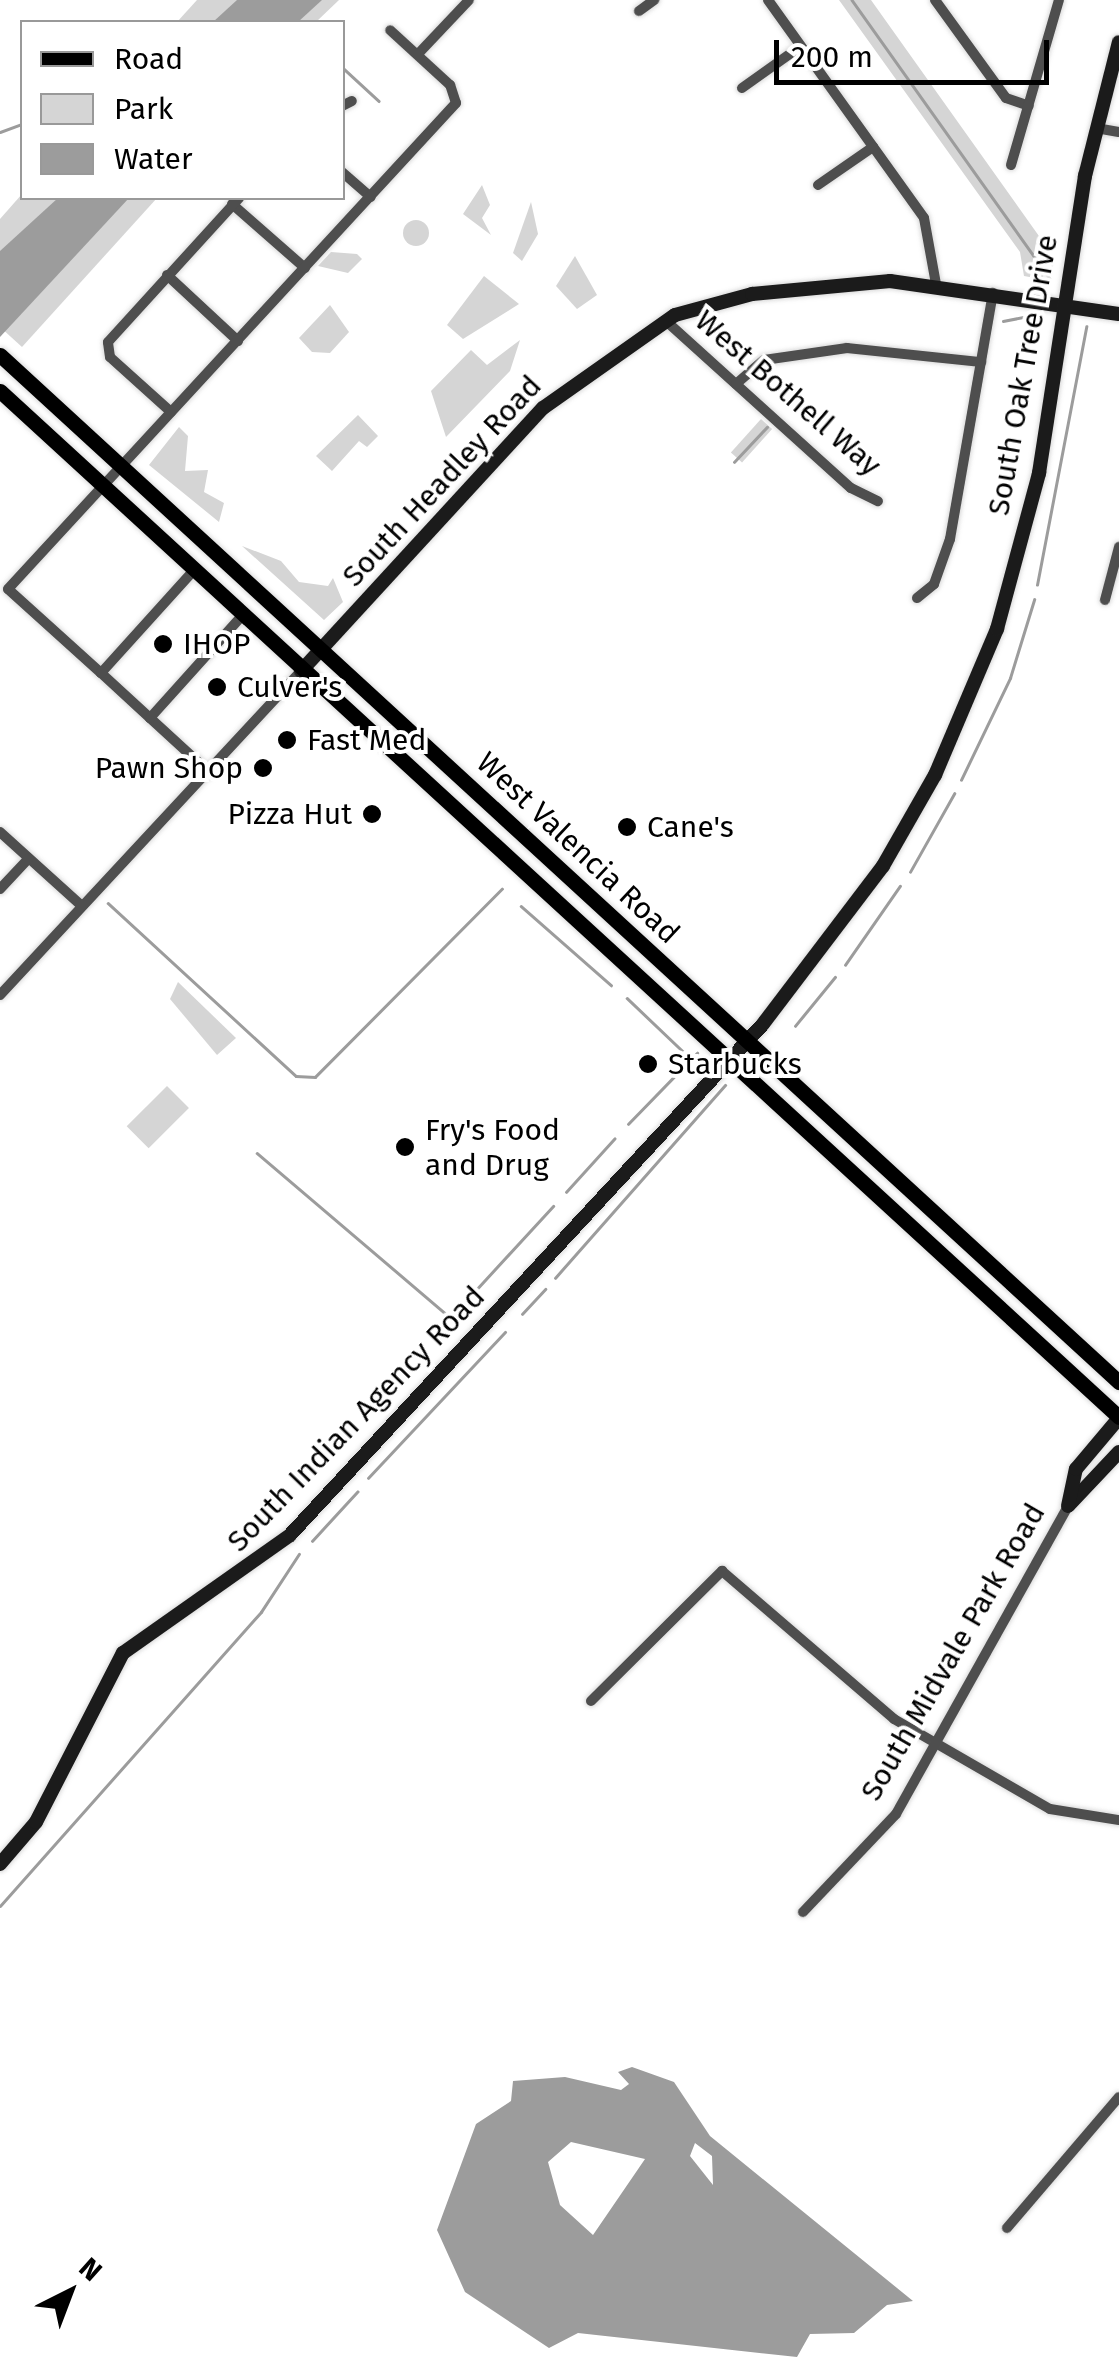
<!DOCTYPE html>
<style>
body{margin:0}
#map{position:relative;width:1119px;height:2362px;overflow:hidden;background:#fff;font-family:"Fira Sans",sans-serif}
div>[style]{position:absolute}
[style*='--x']{left:calc(var(--x)*1px);top:calc(var(--y)*1px);width:calc(var(--w)*1px);rotate:calc(var(--a)*1deg)}
.green>*{inset:0;background:#d5d5d5;transform-origin:0 0}
.round{border-radius:50%}
.water>*{inset:0;background:#9c9c9c}
.stream>*{height:2.5px;margin:-1.25px;padding:0 1.25px;transform-origin:1.25px;border-radius:1.25px;background:#9c9c9c}
.roads{filter:drop-shadow(0 0 2px #dbdbdb) drop-shadow(0 0 2px #dbdbdb)}
.street>*{height:10px;margin:-5px;padding:0 5px;transform-origin:5px;border-radius:5px;background:#4e4e4e}
.secondary>*{height:14px;margin:-7px;padding:0 7px;transform-origin:7px;border-radius:7px;background:#1b1b1b}
.primary>*{height:15px;margin:-7.5px;padding:0 7.5px;transform-origin:7.5px;border-radius:7.5px;background:#000}
.dots>*{width:28px;height:28px;translate:-50% -50%;box-sizing:border-box;border:5px solid #fff;border-radius:50%}
span{translate:-50% -50%;white-space:nowrap;text-align:center;line-height:1.15;-webkit-text-stroke:8px #fff;paint-order:stroke}
.street-label{font-size:30px;color:#000}
.poi-label{font-size:30px;color:#000}
.left{translate:0 -50%;text-align:left}
.right{translate:-100% -50%;text-align:right}
.legend{position:absolute;left:20px;top:20px;width:325px;height:180px;box-sizing:border-box;background:#fff;border:2px solid #999;margin:0;padding:12px 18px;list-style:none;font-size:30px;color:#000}
.legend li{display:flex;align-items:center;gap:20px;height:50px}
.legend b{width:50px;border:2px solid #999}
.north{position:absolute;left:20px;top:2242px;width:100px;height:100px;-webkit-text-stroke:8px #fff;paint-order:stroke;rotate:42deg;font-size:28px;font-weight:700;line-height:40px;text-align:center;color:#000}
.north::after{content:'';display:block;margin:auto;width:35px;height:45px;background:#000;clip-path:polygon(50% 0,100% 100%,50% 72%,0 100%)}
.scale{position:absolute;left:774px;top:40px;width:275px;height:45px;box-sizing:border-box;border:5px solid #000;border-top:0;padding-left:12px;font-size:30px;line-height:35px;white-space:nowrap;color:#000;-webkit-text-stroke:8px #fff;paint-order:stroke}
</style>
<div id="map">
<div class="green">
<i style="clip-path:polygon(197px 0,339px 0,316px 22px,177px 22px)"></i>
<i style="clip-path:polygon(839px 0,871px 0,1056px 260px,1046px 280px,1024px 276px,1020px 252px)"></i>
<i style="clip-path:polygon(482px 185px,490px 205px,482px 218px,491px 235px,463px 214px)"></i>
<i style="clip-path:polygon(22px 194px,157px 198px,22px 347px,0 327px,0 219px)"></i>
<i style="clip-path:polygon(531px 202px,538px 234px,522px 261px,513px 253px)"></i>
<i class="round" style="left:403px;top:220px;width:26px;height:26px"></i>
<i style="clip-path:polygon(331px 252px,357px 254px,362px 259px,348px 273px,318px 266px)"></i>
<i style="clip-path:polygon(575px 256px,597px 295px,577px 309px,556px 286px)"></i>
<i style="clip-path:polygon(484px 276px,519px 304px,463px 339px,447px 325px)"></i>
<i style="clip-path:polygon(330px 305px,349px 332px,330px 353px,312px 352px,299px 338px)"></i>
<i style="clip-path:polygon(520px 340px,510px 371px,446px 437px,431px 391px,471px 350px,487px 365px)"></i>
<i style="clip-path:polygon(358px 415px,378px 436px,367px 447px,359px 441px,332px 471px,316px 456px)"></i>
<i style="left:761px;top:419px;width:15px;height:45px;rotate:42deg"></i>
<i style="clip-path:polygon(179px 427px,188px 436px,185px 471px,208px 470px,204px 492px,224px 503px,219px 522px,149px 465px)"></i>
<i style="clip-path:polygon(242px 546px,281px 561px,299px 582px,328px 586px,333px 578px,343px 602px,324px 620px)"></i>
<i style="clip-path:polygon(178px 982px,236px 1038px,217px 1055px,170px 999px)"></i>
<i style="left:167px;top:1086px;width:31px;height:57px;rotate:45deg"></i>
</div>
<div class="water">
<i style="clip-path:polygon(237px 0,322px 0,298px 22px,213px 22px)"></i>
<i style="clip-path:polygon(58px 198px,129px 198px,0 337px,0 251px)"></i>
<i style="clip-path:polygon(evenodd,632px 2067px,674px 2082px,710px 2136px,913px 2301px,887px 2305px,854px 2333px,810px 2334px,797px 2357px,578px 2333px,549px 2348px,465px 2292px,437px 2230px,476px 2124px,511px 2101px,513px 2081px,565px 2077px,621px 2090px,629px 2084px,618px 2072px,632px 2067px,571px 2142px,645px 2159px,593px 2235px,560px 2205px,548px 2162px,571px 2142px,632px 2067px,695px 2143px,712px 2156px,713px 2185px,690px 2156px,695px 2143px)"></i>
</div>
<div class="stream">
<i style="--x:852;--y:0;--w:342;--a:54.6"></i>
<i style="--x:342;--y:67;--w:50;--a:42.6"></i>
<i style="--x:0;--y:132;--w:23;--a:-20"></i>
<i style="--x:1040;--y:267;--w:13;--a:81"></i>
<i style="--x:1003;--y:321;--w:32;--a:-11"></i>
<i style="--x:734;--y:462;--w:48;--a:-46.7"></i>
<i style="--x:1037;--y:585;--w:263;--a:-79.2"></i>
<i style="--x:961;--y:780;--w:113;--a:-64.3"></i>
<i style="--x:1010;--y:678;--w:82;--a:-72.9"></i>
<i style="--x:910;--y:872;--w:90;--a:-60.6"></i>
<i style="--x:108;--y:903;--w:255;--a:42.6"></i>
<i style="--x:296;--y:1076;--w:19;--a:3"></i>
<i style="--x:315;--y:1077;--w:265;--a:-45.2"></i>
<i style="--x:521;--y:906;--w:120;--a:41.3"></i>
<i style="--x:845;--y:965;--w:96;--a:-55.2"></i>
<i style="--x:627;--y:998;--w:88;--a:43.6"></i>
<i style="--x:795;--y:1026;--w:63;--a:-50.8"></i>
<i style="--x:628;--y:1124;--w:99;--a:-45.8"></i>
<i style="--x:257;--y:1153;--w:255;--a:40.4"></i>
<i style="--x:566;--y:1192;--w:72;--a:-47.8"></i>
<i style="--x:555;--y:1278;--w:257;--a:-48.6"></i>
<i style="--x:463;--y:1304;--w:133;--a:-47.4"></i>
<i style="--x:522;--y:1314;--w:34;--a:-47"></i>
<i style="--x:368;--y:1478;--w:200;--a:-46.8"></i>
<i style="--x:312;--y:1541;--w:67;--a:-47.4"></i>
<i style="--x:0;--y:1906;--w:393;--a:-48.4"></i>
<i style="--x:261;--y:1612;--w:69;--a:-56.8"></i>
</div>
<div class="roads">
<div class="street">
<i style="--x:768;--y:0;--w:268;--a:54.4"></i>
<i style="--x:924;--y:218;--w:67;--a:79.7"></i>
<i style="--x:935;--y:0;--w:121;--a:54.1"></i>
<i style="--x:1006;--y:98;--w:24;--a:19"></i>
<i style="--x:639;--y:11;--w:19;--a:-36"></i>
<i style="--x:418;--y:54;--w:74;--a:-46.6"></i>
<i style="--x:742;--y:88;--w:72;--a:-35.4"></i>
<i style="--x:342;--y:106;--w:11;--a:-27"></i>
<i style="--x:1096;--y:128;--w:23;--a:10"></i>
<i style="--x:1011;--y:165;--w:172;--a:-73.8"></i>
<i style="--x:342;--y:172;--w:38;--a:41"></i>
<i style="--x:818;--y:185;--w:67;--a:-34.6"></i>
<i style="--x:232;--y:204;--w:97;--a:41.2"></i>
<i style="--x:167;--y:275;--w:97;--a:42.9"></i>
<i style="--x:666;--y:321;--w:249;--a:42.1"></i>
<i style="--x:851;--y:488;--w:30;--a:26"></i>
<i style="--x:736;--y:384;--w:37;--a:-41"></i>
<i style="--x:764;--y:360;--w:84;--a:-8.2"></i>
<i style="--x:847;--y:348;--w:135;--a:6"></i>
<i style="--x:171;--y:412;--w:82;--a:-138"></i>
<i style="--x:110;--y:357;--w:15;--a:-98"></i>
<i style="--x:108;--y:342;--w:195;--a:-47.7"></i>
<i style="--x:917;--y:598;--w:22;--a:-39"></i>
<i style="--x:934;--y:584;--w:48;--a:-70.4"></i>
<i style="--x:950;--y:539;--w:250;--a:-80.1"></i>
<i style="--x:1105;--y:600;--w:55;--a:-75.2"></i>
<i style="--x:101;--y:673;--w:125;--a:-137.9"></i>
<i style="--x:8;--y:589;--w:661;--a:-47.33"></i>
<i style="--x:456;--y:103;--w:19;--a:-108"></i>
<i style="--x:450;--y:85;--w:81;--a:-137.5"></i>
<i style="--x:150;--y:718;--w:67;--a:-137.4"></i>
<i style="--x:101;--y:673;--w:139;--a:-47.9"></i>
<i style="--x:210;--y:773;--w:81;--a:-137.5"></i>
<i style="--x:150;--y:718;--w:137;--a:-48"></i>
<i style="--x:0;--y:832;--w:110;--a:42.1"></i>
<i style="--x:0;--y:889;--w:42;--a:-46.9"></i>
<i style="--x:0;--y:995;--w:442;--a:-47.1"></i>
<i style="--x:591;--y:1701;--w:185;--a:-44.8"></i>
<i style="--x:722;--y:1571;--w:227;--a:40.7"></i>
<i style="--x:894;--y:1719;--w:180;--a:30"></i>
<i style="--x:1050;--y:1809;--w:70;--a:9.1"></i>
<i style="--x:803;--y:1912;--w:135;--a:-46.5"></i>
<i style="--x:896;--y:1814;--w:353;--a:-60.8"></i>
<i style="--x:1007;--y:2228;--w:172;--a:-49.5"></i>
</div>
<div class="secondary">
<i style="--x:301;--y:671;--w:357;--a:-47.4"></i>
<i style="--x:543;--y:408;--w:161;--a:-35.2"></i>
<i style="--x:675;--y:315;--w:80;--a:-15.3"></i>
<i style="--x:752;--y:294;--w:139;--a:-5.4"></i>
<i style="--x:890;--y:281;--w:231;--a:8.2"></i>
<i style="--x:1069;--y:1505;--w:73;--a:-46.7"></i>
<i style="--x:1068;--y:1506;--w:38;--a:-78"></i>
<i style="--x:1076;--y:1469;--w:67;--a:-49.9"></i>
<i style="--x:0;--y:1864;--w:55;--a:-49.4"></i>
<i style="--x:36;--y:1822;--w:190;--a:-62.8"></i>
<i style="--x:123;--y:1653;--w:204;--a:-35.2"></i>
<i style="--x:290;--y:1535;--w:696;--a:-47.21"></i>
<i style="--x:763;--y:1024;--w:198;--a:-52.8"></i>
<i style="--x:883;--y:866;--w:105;--a:-60.3"></i>
<i style="--x:935;--y:775;--w:159;--a:-67"></i>
<i style="--x:997;--y:629;--w:162;--a:-74.9"></i>
<i style="--x:1039;--y:473;--w:301;--a:-81.2"></i>
<i style="--x:1085;--y:176;--w:138;--a:-75.8"></i>
</div>
<div class="primary">
<i style="--x:0;--y:355;--w:1519;--a:42.55"></i>
<i style="--x:0;--y:391;--w:1518;--a:42.52"></i>
</div>
</div>
<div class="dots">
<i style="left:163px;top:644px;background:#000"></i>
<i style="left:217px;top:687px;background:#000"></i>
<i style="left:287px;top:740px;background:#000"></i>
<i style="left:263px;top:768px;background:#000"></i>
<i style="left:372px;top:814px;background:#000"></i>
<i style="left:627px;top:827px;background:#000"></i>
<i style="left:648px;top:1064px;background:#000"></i>
<i style="left:405px;top:1147px;background:#000"></i>
</div>
<div class="street-label">
<span style="left:1023px;top:375px;rotate:-80deg">South Oak Tree Drive</span>
<span style="left:788px;top:393px;rotate:41deg">West Bothell Way</span>
<span style="left:442px;top:481px;rotate:-47deg">South Headley Road</span>
<span style="left:578px;top:848px;rotate:43deg">West Valencia Road</span>
<span style="left:356px;top:1419px;rotate:-46deg">South Indian Agency Road</span>
<span style="left:953px;top:1652px;rotate:-60deg">South Midvale Park Road</span>
</div>
<div class="poi-label">
<span class="left" style="left:183px;top:644px">IHOP</span>
<span class="left" style="left:237px;top:687px">Culver's</span>
<span class="left" style="left:307px;top:740px">Fast Med</span>
<span class="right" style="left:243px;top:768px">Pawn Shop</span>
<span class="right" style="left:352px;top:814px">Pizza Hut</span>
<span class="left" style="left:647px;top:827px">Cane's</span>
<span class="left" style="left:668px;top:1064px">Starbucks</span>
<span class="left" style="left:425px;top:1147px">Fry's Food<br>and Drug</span>
</div>
<ul class="legend">
<li><b style="height:12px;background:#000"></b>Road</li>
<li><b style="height:28px;background:#d5d5d5"></b>Park</li>
<li><b style="height:28px;background:#9c9c9c"></b>Water</li>
</ul>
<div class="north">N</div>
<div class="scale">200 m</div>
</div>
